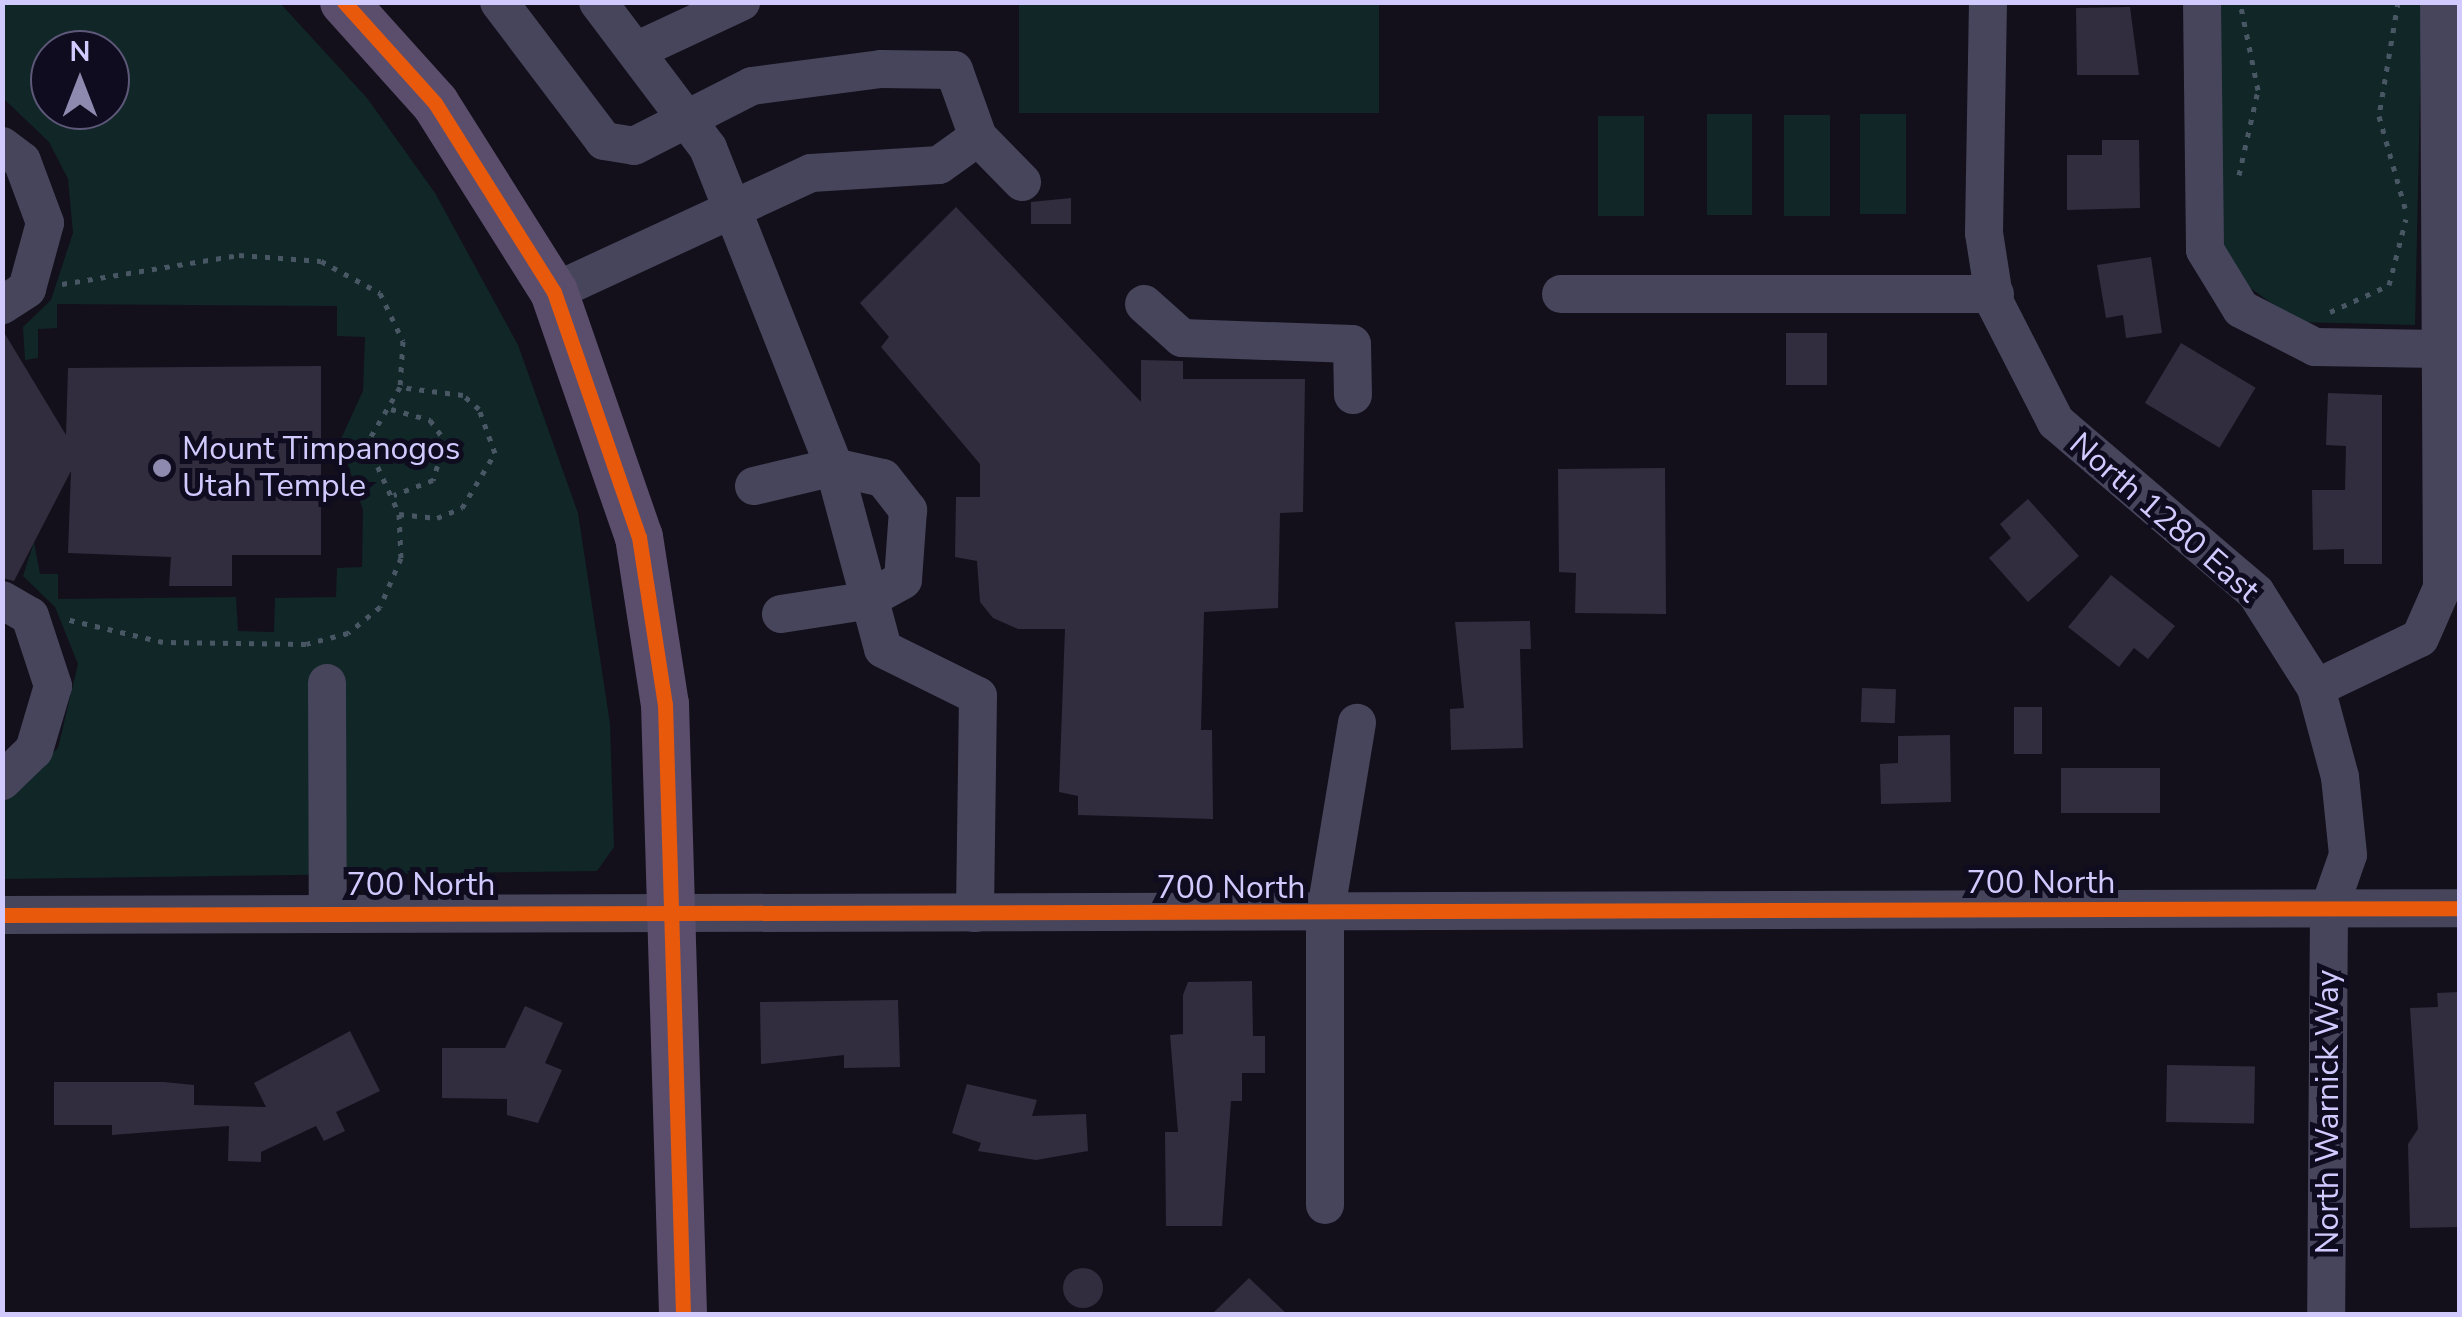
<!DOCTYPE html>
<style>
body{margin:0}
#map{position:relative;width:2462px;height:1317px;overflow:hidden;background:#13101b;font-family:"Nunito Sans",sans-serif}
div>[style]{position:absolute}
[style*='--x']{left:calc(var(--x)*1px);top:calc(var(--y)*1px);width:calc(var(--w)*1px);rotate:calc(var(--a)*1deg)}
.green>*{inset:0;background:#102627;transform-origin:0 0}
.building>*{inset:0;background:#312d3e;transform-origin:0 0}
.round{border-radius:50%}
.path>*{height:5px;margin-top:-2.5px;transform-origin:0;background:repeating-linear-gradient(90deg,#495765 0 5px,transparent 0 13px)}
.minor>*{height:38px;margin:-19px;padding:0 19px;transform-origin:19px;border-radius:19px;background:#46455c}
.major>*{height:48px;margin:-24px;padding:0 24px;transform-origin:24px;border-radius:24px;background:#5b4e6d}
.cycleway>*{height:15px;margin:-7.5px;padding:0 7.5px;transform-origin:7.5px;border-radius:7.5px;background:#e8590c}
.dots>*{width:28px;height:28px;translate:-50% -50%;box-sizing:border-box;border:5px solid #100c1f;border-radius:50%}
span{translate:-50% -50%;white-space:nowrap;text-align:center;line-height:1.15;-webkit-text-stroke:10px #100c1f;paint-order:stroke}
.poi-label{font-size:32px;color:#d1caff}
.left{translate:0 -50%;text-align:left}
.street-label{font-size:32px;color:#d1caff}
.frame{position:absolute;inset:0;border:5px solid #d1caff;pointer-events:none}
.north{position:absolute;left:30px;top:30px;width:100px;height:100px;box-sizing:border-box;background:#100c1f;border:2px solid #5d5879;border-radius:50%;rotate:0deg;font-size:28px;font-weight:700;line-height:40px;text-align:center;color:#d1caff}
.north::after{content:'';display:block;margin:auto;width:35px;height:45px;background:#8e89af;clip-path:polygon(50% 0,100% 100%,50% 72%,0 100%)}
</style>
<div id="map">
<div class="green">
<i style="clip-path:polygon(evenodd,3px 3px,280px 3px,367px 98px,435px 193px,518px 345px,578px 513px,610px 724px,614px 847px,597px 871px,3px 879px,2px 796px,58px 748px,78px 664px,55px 607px,23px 576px,34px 542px,40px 574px,58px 574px,58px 599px,236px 597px,238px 631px,274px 632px,275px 598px,336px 597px,337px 568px,362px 567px,363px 510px,340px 441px,363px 391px,365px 337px,337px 336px,337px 306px,57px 304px,57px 328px,38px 329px,38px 358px,25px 360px,23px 327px,51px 300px,73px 233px,68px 179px,49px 142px,3px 98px,3px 3px,50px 50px,110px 50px,110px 110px,50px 110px,50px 50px)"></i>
<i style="left:1019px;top:3px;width:360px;height:110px"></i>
<i style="clip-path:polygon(2216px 3px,2422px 3px,2415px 325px,2297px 322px,2237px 278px,2219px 242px)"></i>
<i style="left:1707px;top:114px;width:45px;height:101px"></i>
<i style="left:1860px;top:114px;width:46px;height:100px"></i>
<i style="left:1784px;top:115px;width:46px;height:101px"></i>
<i style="left:1598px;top:116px;width:46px;height:100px"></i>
</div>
<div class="building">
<i style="clip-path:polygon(2130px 7px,2139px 75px,2077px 75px,2076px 8px)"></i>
<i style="clip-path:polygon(2102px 140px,2139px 140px,2140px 208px,2067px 210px,2067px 155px,2102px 155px)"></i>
<i style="clip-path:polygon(1071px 198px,1071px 224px,1031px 224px,1031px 202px)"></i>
<i style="clip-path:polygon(956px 207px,1141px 402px,1141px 360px,1183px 361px,1183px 379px,1305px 379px,1303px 512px,1280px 513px,1278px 608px,1204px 612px,1201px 730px,1212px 730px,1213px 819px,1078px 815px,1078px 796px,1059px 792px,1065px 629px,1018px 629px,993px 618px,980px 602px,977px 561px,955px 557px,956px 497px,980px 497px,980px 464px,881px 347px,889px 337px,860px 303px)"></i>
<i style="clip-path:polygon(2151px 257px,2162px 333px,2126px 338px,2123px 315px,2106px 318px,2097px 265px)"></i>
<i style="clip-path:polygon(2px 329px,66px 435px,68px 368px,321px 366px,321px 555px,232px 555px,232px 586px,169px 586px,171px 557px,68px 553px,71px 471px,14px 581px,2px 578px)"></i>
<i style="left:1786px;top:333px;width:41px;height:52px"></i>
<i style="left:2181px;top:343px;width:87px;height:70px;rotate:31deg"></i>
<i style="clip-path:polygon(2328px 393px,2382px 395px,2382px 564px,2344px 564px,2344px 549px,2313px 550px,2312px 490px,2345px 490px,2346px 446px,2326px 445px)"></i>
<i style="clip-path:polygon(1665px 468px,1666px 614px,1575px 613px,1576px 573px,1559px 572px,1558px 469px)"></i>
<i style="clip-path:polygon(2028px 499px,2079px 556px,2028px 602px,1989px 558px,2011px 538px,2000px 524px)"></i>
<i style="clip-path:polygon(2111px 575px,2175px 626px,2148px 659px,2134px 648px,2119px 667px,2068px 627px)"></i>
<i style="clip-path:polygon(1530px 621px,1531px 649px,1520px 649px,1523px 748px,1451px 750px,1450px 709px,1464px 708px,1455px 622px)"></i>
<i style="left:1862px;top:688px;width:34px;height:34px;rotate:2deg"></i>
<i style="left:2042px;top:707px;width:47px;height:28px;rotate:90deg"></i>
<i style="clip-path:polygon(1950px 735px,1951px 802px,1881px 804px,1880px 764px,1898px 763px,1898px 736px)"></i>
<i style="left:2160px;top:768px;width:45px;height:99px;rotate:90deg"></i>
<i style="clip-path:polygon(1252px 981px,1253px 1036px,1265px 1036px,1265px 1073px,1242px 1073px,1242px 1101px,1231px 1101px,1222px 1226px,1166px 1226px,1165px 1132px,1178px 1132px,1170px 1035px,1183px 1034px,1183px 995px,1188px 982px)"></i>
<i style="clip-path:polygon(2460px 992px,2460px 1227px,2410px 1228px,2408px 1144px,2418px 1129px,2410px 1008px,2438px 1007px,2437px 993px)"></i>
<i style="clip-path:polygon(898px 1000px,900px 1067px,844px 1068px,844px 1055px,761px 1064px,760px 1002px)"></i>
<i style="clip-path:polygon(525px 1006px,563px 1023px,545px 1063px,562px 1070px,538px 1123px,507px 1115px,507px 1099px,442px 1098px,442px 1048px,505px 1048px)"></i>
<i style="clip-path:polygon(350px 1031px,380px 1091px,336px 1112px,345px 1131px,324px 1141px,316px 1126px,261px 1152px,261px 1162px,228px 1161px,229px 1126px,112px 1135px,112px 1125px,54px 1125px,54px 1082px,164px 1082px,194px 1085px,194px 1105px,266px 1107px,254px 1083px)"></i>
<i style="left:2167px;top:1065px;width:88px;height:57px;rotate:1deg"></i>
<i style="clip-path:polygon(967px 1084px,1037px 1100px,1032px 1116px,1086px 1114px,1088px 1151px,1036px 1160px,978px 1151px,981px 1143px,952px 1133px)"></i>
<i class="round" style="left:1063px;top:1268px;width:40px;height:40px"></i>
<i style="clip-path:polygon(1249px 1278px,1287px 1314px,1212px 1314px)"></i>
</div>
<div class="path">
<i style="--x:2398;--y:2;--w:116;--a:99.5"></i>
<i style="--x:2379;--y:116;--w:96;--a:74.2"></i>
<i style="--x:2239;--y:175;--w:87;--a:-77.4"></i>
<i style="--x:2258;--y:90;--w:90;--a:-101.6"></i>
<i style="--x:62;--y:284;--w:179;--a:-9.3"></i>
<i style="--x:239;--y:255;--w:82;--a:4.2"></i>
<i style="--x:321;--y:261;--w:67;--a:28.5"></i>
<i style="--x:380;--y:293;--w:53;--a:64.4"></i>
<i style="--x:403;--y:341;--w:46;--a:93.7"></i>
<i style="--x:400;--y:387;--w:65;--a:120.5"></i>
<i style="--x:367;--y:443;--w:78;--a:65.7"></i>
<i style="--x:399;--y:514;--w:44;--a:87.4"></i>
<i style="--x:401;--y:558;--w:53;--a:113.2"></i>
<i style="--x:380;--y:607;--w:41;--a:140.9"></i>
<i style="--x:348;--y:633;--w:43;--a:165.3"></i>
<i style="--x:306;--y:644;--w:143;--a:-179.2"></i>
<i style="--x:163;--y:642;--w:100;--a:-166.7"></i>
<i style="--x:2330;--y:312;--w:65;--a:-24.6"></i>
<i style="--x:2389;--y:285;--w:68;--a:-75.6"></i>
<i style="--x:391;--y:409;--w:41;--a:15.8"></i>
<i style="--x:430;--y:420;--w:26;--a:54"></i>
<i style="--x:445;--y:441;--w:41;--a:107.1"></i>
<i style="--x:433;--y:480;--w:42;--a:159"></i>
<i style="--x:399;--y:514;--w:38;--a:6"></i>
<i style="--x:437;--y:518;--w:27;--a:-22"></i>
<i style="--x:462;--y:508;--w:64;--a:-59"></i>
<i style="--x:495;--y:453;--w:47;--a:-110"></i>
<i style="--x:479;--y:409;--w:21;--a:-139"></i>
<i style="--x:463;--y:395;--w:64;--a:-172.8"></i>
</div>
<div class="minor">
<i style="--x:499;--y:2;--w:174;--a:52.9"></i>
<i style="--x:604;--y:141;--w:30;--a:9"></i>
<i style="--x:634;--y:146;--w:132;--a:-27"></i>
<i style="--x:752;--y:86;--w:130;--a:-7.5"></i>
<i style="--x:881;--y:69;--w:73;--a:0.8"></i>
<i style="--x:954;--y:70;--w:71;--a:70.3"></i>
<i style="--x:978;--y:137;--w:48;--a:144.3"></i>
<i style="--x:939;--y:165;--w:128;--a:176.4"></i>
<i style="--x:811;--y:173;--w:283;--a:155.2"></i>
<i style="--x:598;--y:2;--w:183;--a:53"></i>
<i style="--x:708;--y:148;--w:343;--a:68.4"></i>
<i style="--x:834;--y:467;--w:188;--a:74.9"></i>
<i style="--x:883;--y:649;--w:106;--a:26.3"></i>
<i style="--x:978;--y:696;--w:217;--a:90.8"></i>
<i style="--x:1988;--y:2;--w:231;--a:91"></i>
<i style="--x:1984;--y:233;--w:71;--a:81.1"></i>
<i style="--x:1995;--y:303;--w:134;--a:62.9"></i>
<i style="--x:2056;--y:422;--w:263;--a:40.5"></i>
<i style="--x:2256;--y:593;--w:112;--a:57.7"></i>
<i style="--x:2316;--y:688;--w:92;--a:74.9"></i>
<i style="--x:2340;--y:777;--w:78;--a:84.1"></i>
<i style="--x:2348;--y:855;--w:57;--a:109.4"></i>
<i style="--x:2329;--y:909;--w:405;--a:90.4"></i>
<i style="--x:2202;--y:2;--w:248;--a:89.3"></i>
<i style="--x:2205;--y:250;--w:69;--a:58.6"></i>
<i style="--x:2241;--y:309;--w:83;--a:27.2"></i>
<i style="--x:2315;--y:347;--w:125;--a:0.9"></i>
<i style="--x:638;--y:50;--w:114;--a:-25"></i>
<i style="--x:978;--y:137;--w:63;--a:45.6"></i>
<i style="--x:2;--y:146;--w:25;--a:37"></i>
<i style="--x:22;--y:161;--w:66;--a:69.6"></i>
<i style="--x:45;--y:223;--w:68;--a:105.3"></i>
<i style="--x:27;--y:289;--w:30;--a:147"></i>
<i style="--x:1561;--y:294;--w:434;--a:0"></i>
<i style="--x:1144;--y:304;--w:51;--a:41.8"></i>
<i style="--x:1182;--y:338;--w:170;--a:2"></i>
<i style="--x:1352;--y:344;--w:51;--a:88.9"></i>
<i style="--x:754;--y:486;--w:82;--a:-13.4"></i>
<i style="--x:834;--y:467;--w:50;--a:12.7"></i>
<i style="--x:883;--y:478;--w:41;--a:52"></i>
<i style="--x:908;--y:510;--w:70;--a:94.1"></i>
<i style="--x:903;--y:580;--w:43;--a:151.1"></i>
<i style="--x:865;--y:601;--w:85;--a:171.2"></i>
<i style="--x:2;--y:600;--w:32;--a:30"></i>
<i style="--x:30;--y:616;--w:74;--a:71.8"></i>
<i style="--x:53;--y:686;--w:67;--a:106.5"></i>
<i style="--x:34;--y:750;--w:45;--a:135.9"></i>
<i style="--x:327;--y:683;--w:230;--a:89.8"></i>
<i style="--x:2316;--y:688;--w:115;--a:-25.7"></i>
<i style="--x:2420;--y:638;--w:55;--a:-66.3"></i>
<i style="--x:2442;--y:588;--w:586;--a:-90.29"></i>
<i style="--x:2;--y:915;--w:2458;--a:-0.16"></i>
<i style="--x:1325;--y:1205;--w:289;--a:-90"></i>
<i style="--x:1325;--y:916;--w:196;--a:-80.6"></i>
</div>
<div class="major">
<i style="--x:344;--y:2;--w:136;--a:48"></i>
<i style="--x:435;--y:103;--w:223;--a:57.8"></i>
<i style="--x:554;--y:292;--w:259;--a:70.9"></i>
<i style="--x:639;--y:537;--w:169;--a:81.2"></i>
<i style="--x:665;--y:704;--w:610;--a:88.31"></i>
</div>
<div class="cycleway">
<i style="--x:344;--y:2;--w:136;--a:48"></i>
<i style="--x:435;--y:103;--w:223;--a:57.8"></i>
<i style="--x:554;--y:292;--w:259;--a:70.9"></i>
<i style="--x:639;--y:537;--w:169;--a:81.2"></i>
<i style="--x:665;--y:704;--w:610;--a:88.31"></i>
<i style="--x:2;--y:915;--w:2458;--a:-0.16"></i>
</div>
<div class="dots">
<i style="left:162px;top:468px;background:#8e89af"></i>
</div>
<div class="poi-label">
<span class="left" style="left:182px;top:468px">Mount Timpanogos<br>Utah Temple</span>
</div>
<div class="street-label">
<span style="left:2164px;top:518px;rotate:41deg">North 1280 East</span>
<span style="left:2041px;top:883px">700 North</span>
<span style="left:421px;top:885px">700 North</span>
<span style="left:1231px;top:888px">700 North</span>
<span style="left:2328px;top:1112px;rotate:-90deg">North Warnick Way</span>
</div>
<div class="frame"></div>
<div class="north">N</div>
</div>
